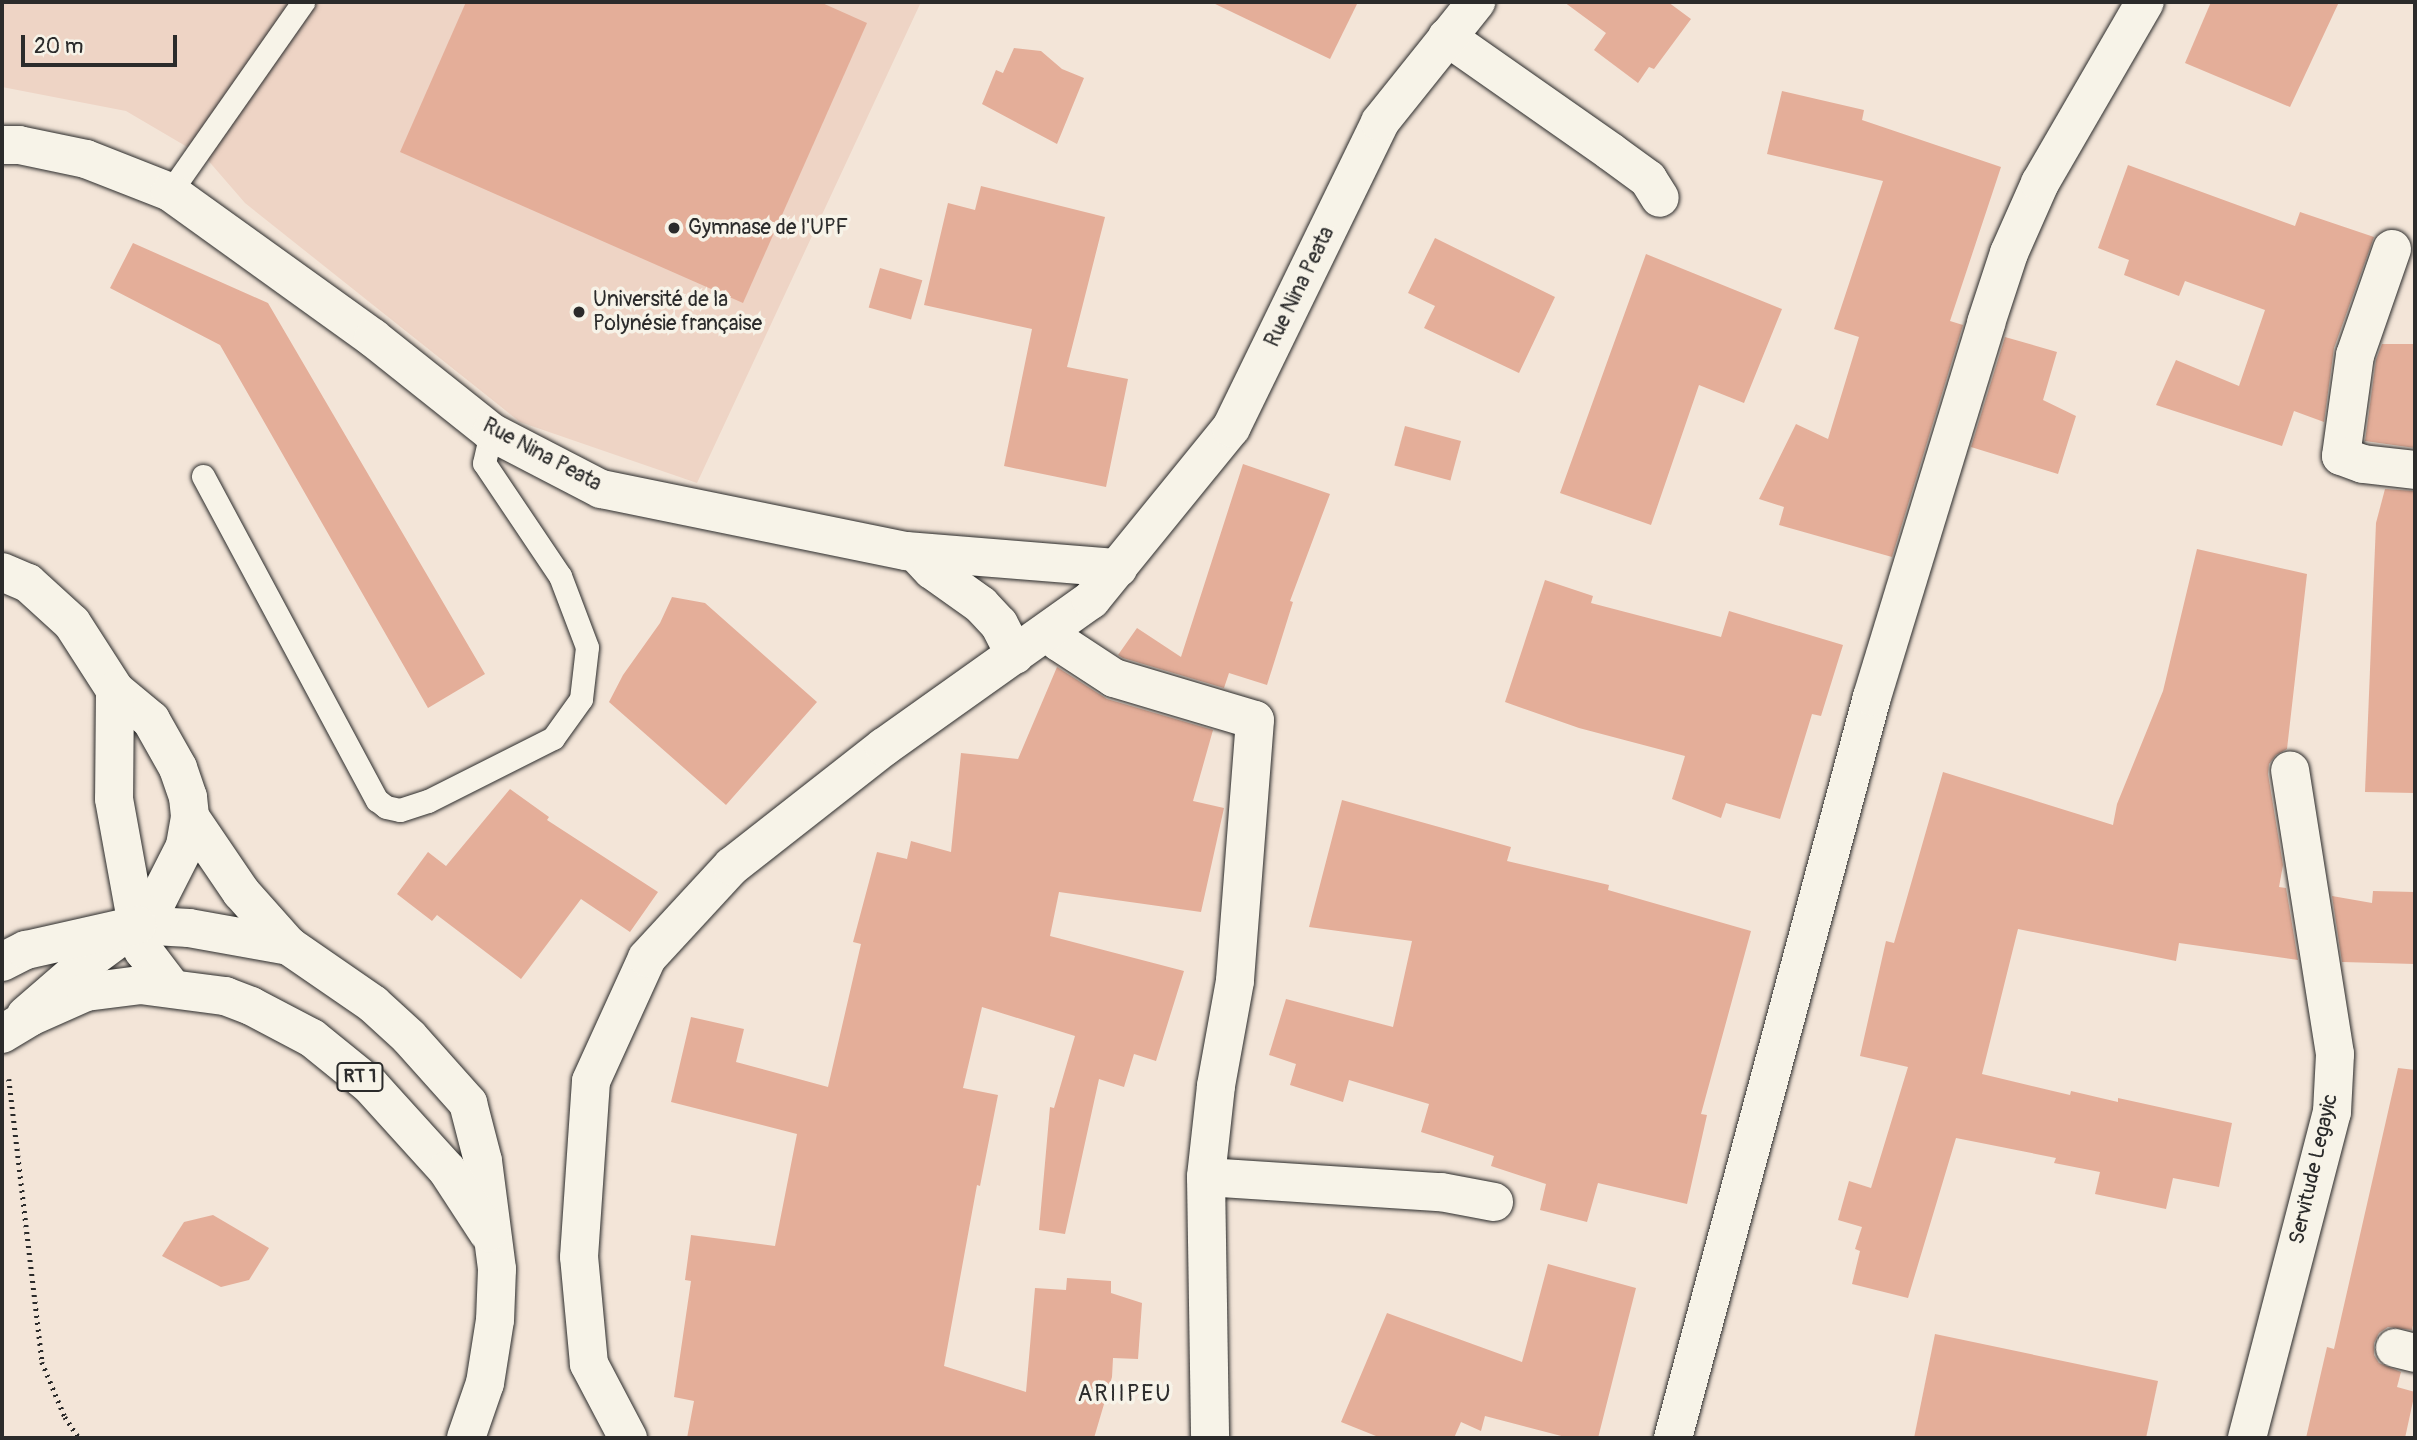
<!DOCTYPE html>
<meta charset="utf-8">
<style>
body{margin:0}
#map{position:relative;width:2417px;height:1440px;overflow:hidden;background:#f3e5d8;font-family:Pangolin,sans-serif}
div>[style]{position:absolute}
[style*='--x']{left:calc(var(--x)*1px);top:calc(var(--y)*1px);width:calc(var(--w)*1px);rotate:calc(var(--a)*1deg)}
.built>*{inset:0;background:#eed4c5}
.building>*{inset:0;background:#e4ae99;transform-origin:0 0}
.path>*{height:4.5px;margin-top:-2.25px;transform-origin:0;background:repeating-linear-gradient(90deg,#2b2b2b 0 2px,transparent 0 7px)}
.roads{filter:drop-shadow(0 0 2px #2b2b2b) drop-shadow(0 0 2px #2b2b2b)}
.lane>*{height:23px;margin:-11.5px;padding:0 11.5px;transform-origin:11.5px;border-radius:11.5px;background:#f7f3e8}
.street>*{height:38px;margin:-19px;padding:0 19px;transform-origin:19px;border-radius:19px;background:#f7f3e8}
.secondary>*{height:38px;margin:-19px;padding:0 19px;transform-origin:19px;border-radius:19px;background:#f7f3e8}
.primary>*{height:38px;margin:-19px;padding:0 19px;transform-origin:19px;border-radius:19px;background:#f7f3e8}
.highway>*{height:38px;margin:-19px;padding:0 19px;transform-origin:19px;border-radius:19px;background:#f7f3e8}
.dots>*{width:19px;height:19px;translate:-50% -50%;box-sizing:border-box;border:4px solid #f7f3e8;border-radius:50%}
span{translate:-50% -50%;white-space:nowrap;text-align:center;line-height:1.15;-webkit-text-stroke:7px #f7f3e8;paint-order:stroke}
.shield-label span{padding:2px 5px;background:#f7f3e8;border:2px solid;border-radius:5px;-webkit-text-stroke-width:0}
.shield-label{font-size:19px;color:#2b2b2b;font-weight:700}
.poi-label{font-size:21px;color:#2b2b2b}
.left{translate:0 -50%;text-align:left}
.street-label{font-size:21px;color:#2b2b2b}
.neighbourhood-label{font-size:23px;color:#2b2b2b;letter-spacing:2px}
.frame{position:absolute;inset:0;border:4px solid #2b2b2b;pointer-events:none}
.scale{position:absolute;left:21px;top:35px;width:156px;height:32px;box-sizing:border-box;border:4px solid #2b2b2b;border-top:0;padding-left:9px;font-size:21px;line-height:24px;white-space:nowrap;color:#2b2b2b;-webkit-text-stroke:5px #f7f3e8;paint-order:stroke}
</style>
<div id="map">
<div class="built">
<i style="clip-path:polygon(2px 2px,921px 2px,697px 483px,520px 422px,245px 203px,206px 158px,126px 111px,2px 87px)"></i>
</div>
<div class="building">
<i style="clip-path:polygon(466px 2px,820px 2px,867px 23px,743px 303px,400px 152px)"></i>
<i style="clip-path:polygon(1211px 2px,1358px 2px,1330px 59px)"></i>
<i style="clip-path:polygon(1564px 2px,1668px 2px,1691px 19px,1654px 69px,1649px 67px,1638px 83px,1594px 50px,1606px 33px)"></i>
<i style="clip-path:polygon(2211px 2px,2339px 2px,2290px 107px,2185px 63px)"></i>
<i style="clip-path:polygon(1014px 48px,1041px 51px,1062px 69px,1084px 78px,1057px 144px,982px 104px,996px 70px,1003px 73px)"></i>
<i style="clip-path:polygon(1782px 91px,1864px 110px,1862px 120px,2001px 167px,1950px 321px,1963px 325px,1892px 557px,1779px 525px,1784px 507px,1759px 499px,1796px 424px,1828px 439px,1859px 337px,1834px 329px,1883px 181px,1767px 154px)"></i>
<i style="clip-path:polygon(2128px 165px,2295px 226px,2300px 212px,2374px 237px,2334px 348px,2324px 422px,2294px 411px,2282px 446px,2156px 405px,2176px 360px,2239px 386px,2265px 310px,2185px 281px,2179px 296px,2124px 275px,2129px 260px,2098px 248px)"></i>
<i style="clip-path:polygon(981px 186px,1105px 217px,1067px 367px,1128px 379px,1106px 487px,1004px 466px,1032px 329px,924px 305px,948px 203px,975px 210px)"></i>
<i style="clip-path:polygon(1435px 238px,1555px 297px,1519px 373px,1424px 328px,1435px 306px,1408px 293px)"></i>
<i style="clip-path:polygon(133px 243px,268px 303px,485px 674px,428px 708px,220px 345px,110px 288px)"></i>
<i style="clip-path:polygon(1646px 254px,1782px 309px,1744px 403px,1699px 385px,1651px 525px,1560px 493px)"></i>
<i style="left:880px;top:268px;width:44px;height:41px;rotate:16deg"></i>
<i style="clip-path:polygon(2005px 337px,2057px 352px,2043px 400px,2076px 416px,2058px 474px,1971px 447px)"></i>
<i style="clip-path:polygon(2382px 344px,2415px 344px,2415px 448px,2365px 441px,2376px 360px)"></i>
<i style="left:1405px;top:426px;width:58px;height:41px;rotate:15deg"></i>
<i style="clip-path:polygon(1243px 464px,1330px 494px,1290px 601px,1293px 602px,1267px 685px,1229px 673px,1224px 688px,1123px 658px,1118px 655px,1137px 628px,1181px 657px)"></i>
<i style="clip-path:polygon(2385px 489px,2415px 491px,2415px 793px,2365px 792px,2376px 523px)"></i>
<i style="clip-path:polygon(2197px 549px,2307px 574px,2287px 749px,2276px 755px,2269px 764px,2268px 774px,2283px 865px,2279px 887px,2286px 888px,2298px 960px,2179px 943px,2176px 961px,2018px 929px,1982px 1074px,2070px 1095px,2071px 1091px,2118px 1102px,2118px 1098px,2232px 1123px,2219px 1187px,2173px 1178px,2166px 1209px,2095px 1194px,2100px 1172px,2054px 1163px,2056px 1158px,1956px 1138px,1908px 1298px,1852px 1284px,1860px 1251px,1855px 1249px,1862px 1227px,1838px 1220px,1849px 1181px,1871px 1188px,1908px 1067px,1860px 1056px,1886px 941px,1894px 943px,1943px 772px,2113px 825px,2117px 804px,2163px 691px)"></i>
<i style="clip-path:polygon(1545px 580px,1593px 596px,1591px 603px,1721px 637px,1729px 611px,1843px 645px,1821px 716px,1812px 714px,1780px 819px,1726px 803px,1721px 818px,1672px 799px,1685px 756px,1579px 728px,1505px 702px)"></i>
<i style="clip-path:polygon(672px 597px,705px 603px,817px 702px,726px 805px,609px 702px,623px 675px,660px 623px)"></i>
<i style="clip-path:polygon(1057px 667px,1107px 699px,1213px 730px,1193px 801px,1224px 808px,1201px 912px,1059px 892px,1050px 936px,1184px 971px,1156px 1061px,1134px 1054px,1124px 1087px,1099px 1079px,1065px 1234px,1039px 1230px,1050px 1107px,1054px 1108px,1075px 1036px,982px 1007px,963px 1088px,998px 1095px,980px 1186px,977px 1185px,944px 1366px,1026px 1392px,1035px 1288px,1066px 1290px,1067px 1278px,1111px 1281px,1111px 1293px,1142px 1303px,1138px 1359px,1113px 1358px,1112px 1377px,1094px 1438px,687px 1438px,694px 1401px,674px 1397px,691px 1281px,685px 1280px,691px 1235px,775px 1246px,797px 1134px,671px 1102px,691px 1017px,744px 1029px,736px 1062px,828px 1087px,861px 944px,853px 942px,877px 852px,907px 859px,911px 841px,951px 852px,961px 753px,1018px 759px)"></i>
<i style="clip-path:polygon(510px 789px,549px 817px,547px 820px,658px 892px,630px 932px,581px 899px,521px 979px,437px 915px,432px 921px,397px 894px,428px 852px,446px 866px)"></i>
<i style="clip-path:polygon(1342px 800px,1511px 847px,1507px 861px,1609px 885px,1608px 890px,1751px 931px,1701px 1114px,1707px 1115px,1687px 1204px,1598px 1183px,1587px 1222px,1540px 1210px,1546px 1184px,1491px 1166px,1494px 1156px,1421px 1132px,1429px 1104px,1349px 1080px,1343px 1102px,1290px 1085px,1296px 1064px,1269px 1055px,1286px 999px,1393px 1027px,1412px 941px,1309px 927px)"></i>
<i style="clip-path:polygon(2373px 891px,2415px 892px,2415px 964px,2342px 962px,2332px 896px,2372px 903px)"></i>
<i style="clip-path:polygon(2398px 1068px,2415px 1070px,2415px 1316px,2412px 1330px,2388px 1327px,2379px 1333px,2374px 1343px,2374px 1355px,2379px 1363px,2401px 1372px,2397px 1387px,2415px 1392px,2405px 1438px,2306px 1438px,2327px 1347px,2334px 1349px)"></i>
<i style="clip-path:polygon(213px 1215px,269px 1248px,249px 1280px,221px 1287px,162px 1256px,184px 1222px)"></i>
<i style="clip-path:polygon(1548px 1264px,1636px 1288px,1598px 1438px,1569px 1438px,1485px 1416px,1481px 1431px,1461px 1422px,1454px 1438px,1381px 1438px,1341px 1422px,1387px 1313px,1522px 1362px)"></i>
<i style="clip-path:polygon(1935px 1334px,2158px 1381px,2146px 1438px,1914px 1438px)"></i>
</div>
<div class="path">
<i style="--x:9;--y:1079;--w:285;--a:83.3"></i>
<i style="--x:42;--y:1362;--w:60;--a:67.3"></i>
<i style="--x:65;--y:1417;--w:25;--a:56"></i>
</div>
<div class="roads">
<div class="lane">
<i style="--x:170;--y:192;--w:232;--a:-55"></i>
<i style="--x:203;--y:476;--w:368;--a:61.8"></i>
<i style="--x:377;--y:800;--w:11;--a:38"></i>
<i style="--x:386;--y:807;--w:14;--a:12"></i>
<i style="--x:400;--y:810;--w:29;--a:-18"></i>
<i style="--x:428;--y:801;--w:140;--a:-26.7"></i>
<i style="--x:553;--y:738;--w:48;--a:-54.3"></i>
<i style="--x:581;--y:699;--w:52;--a:-83.4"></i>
<i style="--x:587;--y:647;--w:76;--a:-110.8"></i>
<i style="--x:560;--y:576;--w:136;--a:-123.9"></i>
<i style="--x:484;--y:463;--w:32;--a:-77"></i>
</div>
<div class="street">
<i style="--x:1447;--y:37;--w:200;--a:35"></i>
<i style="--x:1611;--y:152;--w:46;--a:36.1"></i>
<i style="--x:1648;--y:179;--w:22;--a:58"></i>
<i style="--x:2392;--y:249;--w:112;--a:109.2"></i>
<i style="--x:2355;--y:355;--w:102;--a:97.9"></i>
<i style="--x:2341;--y:456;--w:23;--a:20"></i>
<i style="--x:2363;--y:464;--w:52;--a:6.6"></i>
<i style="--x:1049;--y:631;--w:15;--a:48"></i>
<i style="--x:1059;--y:642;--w:66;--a:33.2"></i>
<i style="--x:1114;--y:678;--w:147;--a:16.6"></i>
<i style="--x:1255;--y:720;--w:262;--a:94.4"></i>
<i style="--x:1235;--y:981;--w:107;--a:100.3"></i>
<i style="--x:1216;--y:1086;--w:92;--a:96.3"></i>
<i style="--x:1206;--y:1177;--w:261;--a:89.1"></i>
<i style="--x:1206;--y:1177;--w:235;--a:3.7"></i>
<i style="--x:1441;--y:1192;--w:54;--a:10.7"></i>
<i style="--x:2395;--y:1348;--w:21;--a:14"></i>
<i style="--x:628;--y:1438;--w:84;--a:-117.8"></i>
<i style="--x:589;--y:1364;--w:107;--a:-95.3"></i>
<i style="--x:579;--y:1257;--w:176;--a:-86.1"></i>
<i style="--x:591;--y:1081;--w:135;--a:-65.5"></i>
<i style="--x:647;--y:958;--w:125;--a:-47.3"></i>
<i style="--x:732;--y:866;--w:193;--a:-38.1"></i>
<i style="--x:884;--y:747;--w:254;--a:-35.4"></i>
<i style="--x:1091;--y:600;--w:222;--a:-50.9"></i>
<i style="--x:1231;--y:428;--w:340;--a:-64"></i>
<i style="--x:1380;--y:122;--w:154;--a:-51.3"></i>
<i style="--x:1673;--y:1438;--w:767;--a:-74.97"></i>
<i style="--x:1872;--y:697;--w:391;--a:-73"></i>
<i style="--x:1986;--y:323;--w:74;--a:-71.8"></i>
<i style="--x:2009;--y:253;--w:77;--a:-66.1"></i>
<i style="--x:2040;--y:183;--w:209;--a:-59.9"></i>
<i style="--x:2247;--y:1438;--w:337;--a:-75.4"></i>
<i style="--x:2332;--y:1112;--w:58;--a:-87"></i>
<i style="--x:2335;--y:1054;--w:287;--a:-99"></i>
</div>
<div class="secondary">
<i style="--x:2;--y:145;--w:17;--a:0"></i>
<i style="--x:19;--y:145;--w:68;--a:11.8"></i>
<i style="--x:86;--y:159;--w:90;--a:21.4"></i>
<i style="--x:170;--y:192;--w:250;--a:35.7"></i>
<i style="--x:373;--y:338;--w:151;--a:38.5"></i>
<i style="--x:491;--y:432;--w:124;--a:27.4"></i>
<i style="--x:601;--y:489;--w:311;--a:11.5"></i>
<i style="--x:906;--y:551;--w:213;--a:4.6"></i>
<i style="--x:915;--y:552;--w:25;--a:47"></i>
<i style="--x:932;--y:570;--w:60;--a:35.5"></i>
<i style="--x:981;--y:605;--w:26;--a:47"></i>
<i style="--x:999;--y:624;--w:35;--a:63"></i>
<i style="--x:2;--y:572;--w:28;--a:23"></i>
<i style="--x:28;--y:583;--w:59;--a:42.3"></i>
<i style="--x:72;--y:623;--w:80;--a:57.3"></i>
<i style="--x:115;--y:690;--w:47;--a:39.8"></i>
<i style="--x:151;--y:720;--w:55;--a:60.6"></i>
<i style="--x:178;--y:768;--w:31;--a:71"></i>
<i style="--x:188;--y:797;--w:20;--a:84"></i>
<i style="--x:190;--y:817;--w:29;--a:100"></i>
<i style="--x:185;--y:846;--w:77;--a:116.9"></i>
<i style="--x:150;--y:915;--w:71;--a:143.6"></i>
<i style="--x:93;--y:957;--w:89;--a:139.1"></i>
<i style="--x:115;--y:690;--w:109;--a:90.5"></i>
<i style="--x:114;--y:799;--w:128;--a:79.7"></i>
<i style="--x:137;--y:925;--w:26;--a:77"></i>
<i style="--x:143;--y:950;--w:48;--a:52.7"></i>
</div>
<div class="primary">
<i style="--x:190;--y:817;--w:91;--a:55.8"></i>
<i style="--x:241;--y:892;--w:72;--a:48.4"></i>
<i style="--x:289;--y:946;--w:102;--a:34.6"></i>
<i style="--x:373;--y:1004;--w:49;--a:42.5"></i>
<i style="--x:409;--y:1037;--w:89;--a:48.2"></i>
<i style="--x:468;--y:1103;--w:60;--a:75.5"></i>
<i style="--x:483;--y:1161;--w:109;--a:82.6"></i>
<i style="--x:497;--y:1269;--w:51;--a:92.2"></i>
<i style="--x:495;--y:1320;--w:64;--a:99"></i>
<i style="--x:485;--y:1383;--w:58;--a:109.1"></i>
<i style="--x:137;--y:925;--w:52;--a:3.3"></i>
<i style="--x:189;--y:928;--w:102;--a:10.2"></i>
<i style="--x:2;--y:1034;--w:33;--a:-31"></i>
<i style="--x:30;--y:1017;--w:61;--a:-24.1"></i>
<i style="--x:86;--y:992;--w:54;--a:-7.4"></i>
<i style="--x:140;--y:985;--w:86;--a:7.4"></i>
<i style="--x:225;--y:996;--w:28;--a:21"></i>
<i style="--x:251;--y:1006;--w:69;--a:27.7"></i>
<i style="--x:312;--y:1038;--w:75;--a:39"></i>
<i style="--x:370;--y:1085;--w:115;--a:47.8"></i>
<i style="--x:447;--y:1170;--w:75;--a:56.9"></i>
</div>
<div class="highway">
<i style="--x:2;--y:962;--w:27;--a:-27"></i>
<i style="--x:26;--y:950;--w:114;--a:-12.7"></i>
</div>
</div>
<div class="dots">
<i style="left:674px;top:228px;background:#2b2b2b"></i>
<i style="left:579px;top:312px;background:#2b2b2b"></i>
</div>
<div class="shield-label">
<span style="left:360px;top:1077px">RT 1</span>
</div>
<div class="poi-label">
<span class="left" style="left:688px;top:228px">Gymnase de l'UPF</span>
<span class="left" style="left:593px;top:312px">Université de la<br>Polynésie française</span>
</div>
<div class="street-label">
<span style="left:1300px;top:287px;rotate:-64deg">Rue Nina Peata</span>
<span style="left:542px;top:455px;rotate:28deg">Rue Nina Peata</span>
<span style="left:2314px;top:1169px;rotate:-77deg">Servitude Legayic</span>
</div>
<div class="neighbourhood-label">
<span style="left:1125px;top:1394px">ARIIPEU</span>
</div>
<div class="frame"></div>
<div class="scale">20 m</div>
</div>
